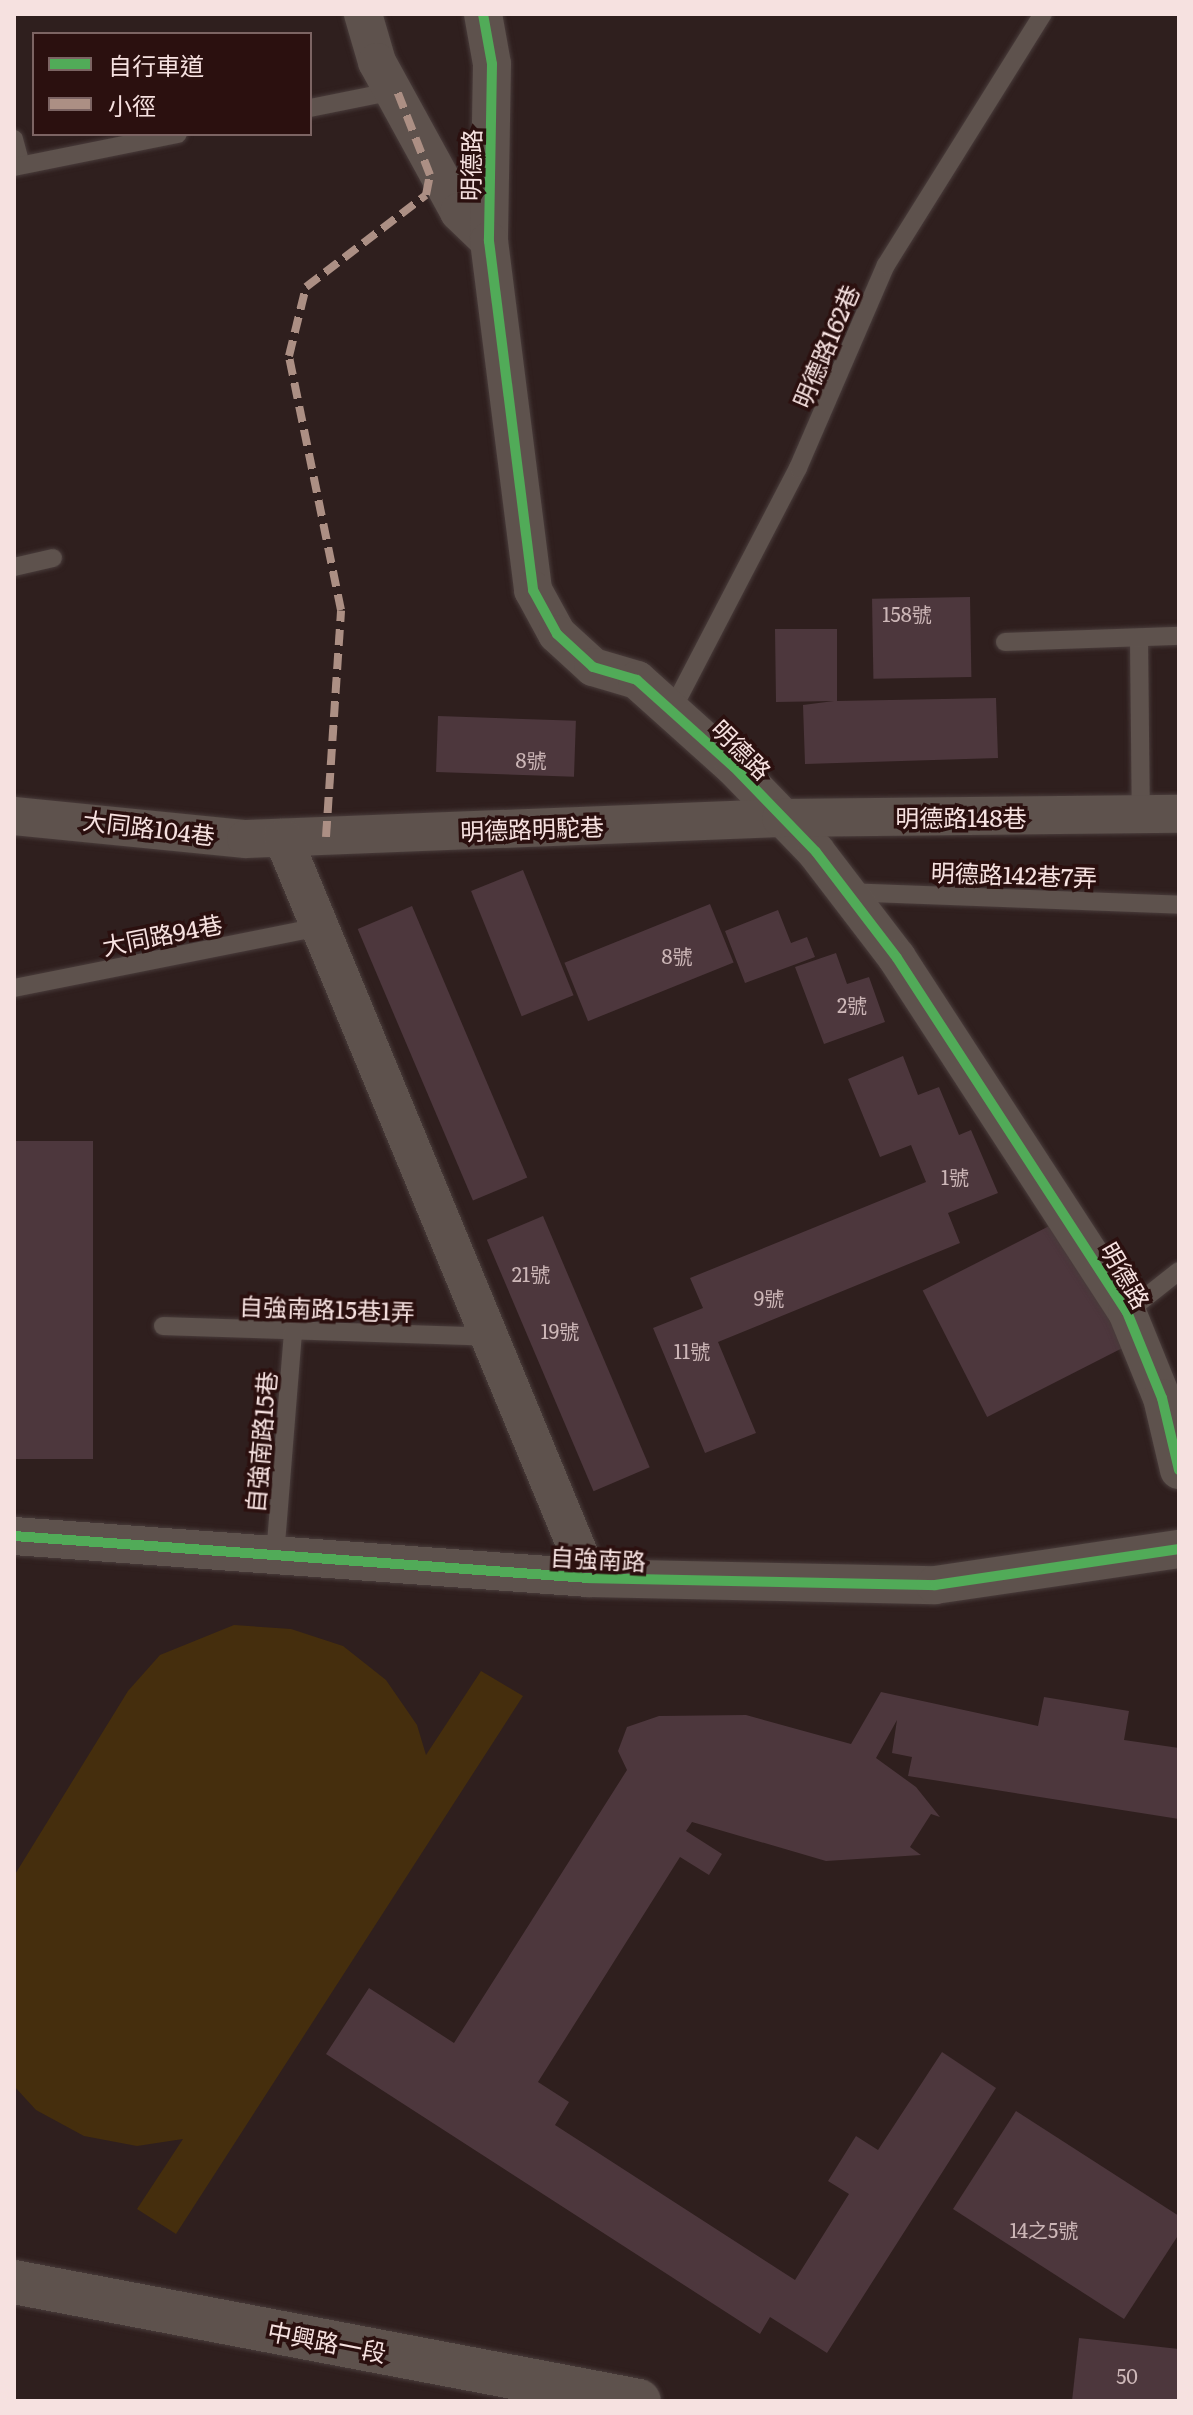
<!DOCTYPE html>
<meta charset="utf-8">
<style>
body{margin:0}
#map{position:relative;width:1193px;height:2415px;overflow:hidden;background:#2f1f1e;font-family:Literata,"Noto Sans TC",serif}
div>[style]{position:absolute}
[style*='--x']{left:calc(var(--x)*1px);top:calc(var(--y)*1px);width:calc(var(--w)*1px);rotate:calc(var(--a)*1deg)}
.green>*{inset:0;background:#452e0d}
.building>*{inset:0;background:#4d373d;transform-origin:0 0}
.roads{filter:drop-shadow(0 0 2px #493c3b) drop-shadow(0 0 2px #493c3b)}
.service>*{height:18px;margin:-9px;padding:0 9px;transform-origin:9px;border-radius:9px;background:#5e524d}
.minor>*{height:38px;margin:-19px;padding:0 19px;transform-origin:19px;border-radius:19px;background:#5e524d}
.tertiary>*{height:44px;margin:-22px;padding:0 22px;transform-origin:22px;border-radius:22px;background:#5e524d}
.quiet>*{height:8px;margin-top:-4px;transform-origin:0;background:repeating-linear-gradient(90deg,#ac8f84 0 16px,transparent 0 24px)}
.cycleway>*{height:10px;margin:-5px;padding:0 5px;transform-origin:5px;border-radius:5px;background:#51ab58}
span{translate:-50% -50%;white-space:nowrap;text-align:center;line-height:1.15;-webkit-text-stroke:7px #2b100f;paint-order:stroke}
.number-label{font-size:20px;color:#ccb6b7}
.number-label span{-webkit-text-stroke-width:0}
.street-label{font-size:24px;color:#f6e1e0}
.frame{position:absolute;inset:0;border:16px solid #f6e1e0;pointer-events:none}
.legend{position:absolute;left:32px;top:32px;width:280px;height:104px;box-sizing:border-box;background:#2b100f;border:2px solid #7c6463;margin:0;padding:10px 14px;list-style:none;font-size:24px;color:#f6e1e0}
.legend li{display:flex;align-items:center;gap:16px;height:40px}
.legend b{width:40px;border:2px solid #7c6463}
</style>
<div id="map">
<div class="green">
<i style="clip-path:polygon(234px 1625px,291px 1629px,343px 1646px,386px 1680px,417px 1725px,426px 1755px,481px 1671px,523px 1696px,176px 2234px,137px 2209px,183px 2139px,137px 2146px,84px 2136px,36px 2110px,14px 2086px,14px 1876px,128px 1691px,160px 1655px)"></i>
</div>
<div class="building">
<i style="left:970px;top:597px;width:80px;height:98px;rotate:89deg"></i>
<i style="clip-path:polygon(775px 629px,837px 629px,837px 701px,996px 698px,998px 758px,805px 764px,803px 705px,834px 701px,776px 702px)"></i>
<i style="left:438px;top:716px;width:138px;height:56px;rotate:2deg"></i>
<i style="left:523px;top:870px;width:135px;height:56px;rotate:68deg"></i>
<i style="left:710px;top:904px;width:63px;height:157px;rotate:68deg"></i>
<i style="left:412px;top:906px;width:295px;height:59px;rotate:67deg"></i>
<i style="clip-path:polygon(778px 910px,791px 943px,807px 937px,815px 957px,745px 983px,725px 931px)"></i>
<i style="clip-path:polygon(836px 953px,847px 984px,869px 977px,885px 1022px,824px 1044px,795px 967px)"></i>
<i style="clip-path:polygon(903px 1056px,918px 1095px,939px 1087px,959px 1135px,971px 1130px,998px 1193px,948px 1213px,960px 1243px,718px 1342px,756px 1433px,705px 1453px,653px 1328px,703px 1308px,690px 1278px,926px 1182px,911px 1145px,880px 1157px,848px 1079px)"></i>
<i style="left:14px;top:1141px;width:79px;height:318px"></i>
<i style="left:543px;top:1216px;width:273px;height:61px;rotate:67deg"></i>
<i style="left:1059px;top:1221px;width:142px;height:153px;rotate:63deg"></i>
<i style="clip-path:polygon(881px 1692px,1038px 1726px,1044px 1697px,1129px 1711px,1124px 1740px,1179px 1748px,1179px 1819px,908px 1776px,912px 1757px,892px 1753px,897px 1720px,876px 1758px,916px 1787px,940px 1817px,931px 1814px,910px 1847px,921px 1855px,826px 1861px,692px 1822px,686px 1831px,722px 1854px,709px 1875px,680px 1857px,538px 2082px,569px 2102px,555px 2125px,795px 2280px,849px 2194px,828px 2181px,856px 2136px,878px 2150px,942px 2052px,996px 2088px,827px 2353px,770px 2317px,760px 2334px,326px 2054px,369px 1988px,454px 2043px,627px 1770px,618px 1751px,627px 1727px,659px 1716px,746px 1715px,851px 1744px)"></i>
<i style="clip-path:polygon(1016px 2111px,1179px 2216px,1179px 2234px,1124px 2319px,953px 2209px)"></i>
<i style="clip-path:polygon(1079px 2338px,1179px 2349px,1179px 2401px,1072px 2401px)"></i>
</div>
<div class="roads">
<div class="service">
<i style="--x:310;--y:108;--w:86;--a:-11.4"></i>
<i style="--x:14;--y:139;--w:27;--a:75"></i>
<i style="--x:14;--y:167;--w:167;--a:-11.4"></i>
<i style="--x:14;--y:567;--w:40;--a:-13"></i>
<i style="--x:1139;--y:638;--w:177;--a:89.4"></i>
<i style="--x:1005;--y:642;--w:174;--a:-2"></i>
<i style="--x:672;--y:710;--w:273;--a:-62.5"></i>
<i style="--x:798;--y:468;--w:221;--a:-66.6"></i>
<i style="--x:886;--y:265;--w:296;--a:-58"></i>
<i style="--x:847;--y:892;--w:332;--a:2.2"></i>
<i style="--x:14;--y:988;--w:312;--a:-11.3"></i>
<i style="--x:1127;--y:1312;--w:66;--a:-38.3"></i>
<i style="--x:163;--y:1326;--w:326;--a:1.9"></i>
<i style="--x:275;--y:1556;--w:226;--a:-85.4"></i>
</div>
<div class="minor">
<i style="--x:363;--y:14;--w:50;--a:73.7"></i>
<i style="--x:377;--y:62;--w:171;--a:61.3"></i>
<i style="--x:459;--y:212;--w:42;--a:44"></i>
<i style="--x:483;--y:14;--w:51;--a:79.8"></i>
<i style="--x:492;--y:64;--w:177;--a:91"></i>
<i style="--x:489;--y:241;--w:352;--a:82.8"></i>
<i style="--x:533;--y:590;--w:50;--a:61.4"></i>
<i style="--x:557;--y:634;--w:49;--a:42.5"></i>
<i style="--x:593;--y:667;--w:46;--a:16.5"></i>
<i style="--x:637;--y:680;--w:130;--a:41.9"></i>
<i style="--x:734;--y:767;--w:118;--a:46"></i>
<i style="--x:816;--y:852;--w:133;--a:52.6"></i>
<i style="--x:897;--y:958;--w:422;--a:57"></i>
<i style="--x:1127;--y:1312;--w:93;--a:67.9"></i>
<i style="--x:1162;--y:1398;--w:74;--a:76.7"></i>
<i style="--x:14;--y:816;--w:233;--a:5.7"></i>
<i style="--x:246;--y:839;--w:535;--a:-2.25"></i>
<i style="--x:781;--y:818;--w:398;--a:-0.6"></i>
<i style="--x:283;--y:838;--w:801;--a:67.53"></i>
<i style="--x:14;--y:1536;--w:577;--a:4.18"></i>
<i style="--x:589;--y:1578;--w:346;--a:1.2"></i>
<i style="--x:935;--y:1585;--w:247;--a:-8.4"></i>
</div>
<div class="tertiary">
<i style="--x:14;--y:2282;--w:636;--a:10.78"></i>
</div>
</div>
<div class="quiet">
<i style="--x:326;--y:837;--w:227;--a:-86.2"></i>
<i style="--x:341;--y:610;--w:259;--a:-101.6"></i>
<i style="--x:289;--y:356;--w:71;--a:-76.2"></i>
<i style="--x:306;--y:287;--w:151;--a:-37.5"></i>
<i style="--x:426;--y:195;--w:20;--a:-79"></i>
<i style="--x:430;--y:175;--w:90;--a:-111.4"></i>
</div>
<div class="cycleway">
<i style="--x:483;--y:14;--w:51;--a:79.8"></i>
<i style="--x:492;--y:64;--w:177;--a:91"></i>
<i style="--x:489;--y:241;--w:352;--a:82.8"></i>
<i style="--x:533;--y:590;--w:50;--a:61.4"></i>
<i style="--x:557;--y:634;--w:49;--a:42.5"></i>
<i style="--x:593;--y:667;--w:46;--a:16.5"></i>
<i style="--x:637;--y:680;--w:130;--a:41.9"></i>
<i style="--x:734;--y:767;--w:118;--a:46"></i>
<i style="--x:816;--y:852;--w:133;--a:52.6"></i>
<i style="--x:897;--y:958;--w:422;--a:57"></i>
<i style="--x:1127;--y:1312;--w:93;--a:67.9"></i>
<i style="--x:1162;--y:1398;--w:74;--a:76.7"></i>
<i style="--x:14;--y:1536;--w:577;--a:4.18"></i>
<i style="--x:589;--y:1578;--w:346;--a:1.2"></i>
<i style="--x:935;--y:1585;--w:247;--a:-8.4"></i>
</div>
<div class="number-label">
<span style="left:907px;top:613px">158號</span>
<span style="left:531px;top:759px">8號</span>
<span style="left:677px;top:955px">8號</span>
<span style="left:852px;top:1004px">2號</span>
<span style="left:955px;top:1176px">1號</span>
<span style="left:531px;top:1273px">21號</span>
<span style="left:769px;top:1297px">9號</span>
<span style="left:560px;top:1330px">19號</span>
<span style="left:692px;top:1350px">11號</span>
<span style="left:1044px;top:2229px">14之5號</span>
<span style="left:1127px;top:2375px">50</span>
</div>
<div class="street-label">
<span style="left:470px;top:165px;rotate:-89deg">明德路</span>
<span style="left:825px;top:346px;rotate:-67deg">明德路162巷</span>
<span style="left:742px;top:749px;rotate:45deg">明德路</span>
<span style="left:961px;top:817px">明德路148巷</span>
<span style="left:149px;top:827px;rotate:7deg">大同路104巷</span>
<span style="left:532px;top:828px;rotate:-2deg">明德路明駝巷</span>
<span style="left:1014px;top:874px;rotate:2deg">明德路142巷7弄</span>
<span style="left:162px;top:934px;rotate:-11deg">大同路94巷</span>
<span style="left:1126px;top:1275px;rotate:60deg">明德路</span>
<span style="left:327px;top:1308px;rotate:2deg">自強南路15巷1弄</span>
<span style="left:260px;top:1442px;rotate:-85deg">自強南路15巷</span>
<span style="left:598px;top:1558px;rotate:3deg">自強南路</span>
<span style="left:327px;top:2341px;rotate:11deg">中興路一段</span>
</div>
<div class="frame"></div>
<ul class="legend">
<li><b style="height:10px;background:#51ab58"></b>自行車道</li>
<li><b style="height:10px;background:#ac8f84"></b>小徑</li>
</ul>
</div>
